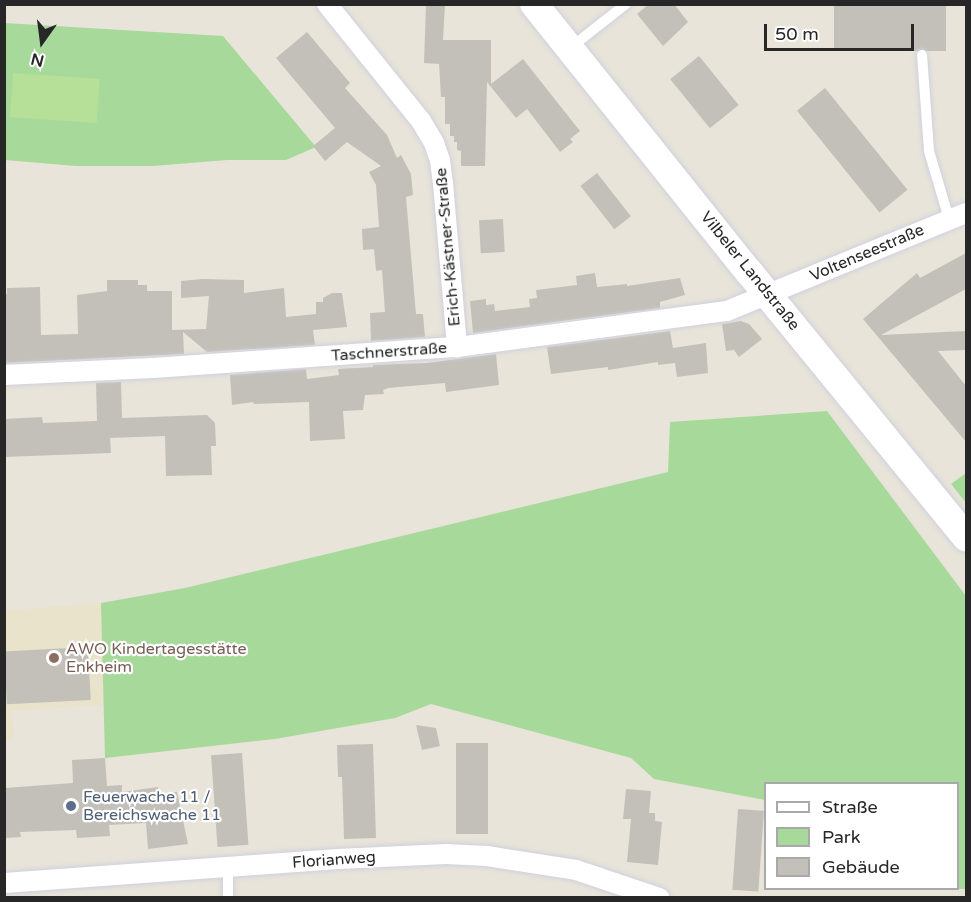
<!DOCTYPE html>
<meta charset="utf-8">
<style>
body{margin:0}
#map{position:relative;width:971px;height:902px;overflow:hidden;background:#e8e4d9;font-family:"Varela Round",sans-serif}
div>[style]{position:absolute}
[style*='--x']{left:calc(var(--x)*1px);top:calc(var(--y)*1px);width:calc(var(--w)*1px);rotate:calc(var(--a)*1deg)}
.education>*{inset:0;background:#e8e3ca}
.green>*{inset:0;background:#a7d99b}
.pitch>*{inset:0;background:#b6e098;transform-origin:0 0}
.building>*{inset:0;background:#c3c0b9;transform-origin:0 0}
.roads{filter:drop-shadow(0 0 2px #cfd0de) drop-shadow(0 0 2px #cfd0de)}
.lane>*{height:10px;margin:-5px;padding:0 5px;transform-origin:5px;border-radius:5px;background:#fff}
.street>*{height:20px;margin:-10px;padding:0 10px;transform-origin:10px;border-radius:10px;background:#fff}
.secondary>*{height:28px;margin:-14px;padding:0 14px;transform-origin:14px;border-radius:14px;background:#fff}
.dots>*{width:16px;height:16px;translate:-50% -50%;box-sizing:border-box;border:3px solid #fff;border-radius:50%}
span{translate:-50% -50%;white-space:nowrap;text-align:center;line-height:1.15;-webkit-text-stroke:4.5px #fff;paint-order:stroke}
.street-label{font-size:16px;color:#272727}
.education-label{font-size:16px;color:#785e54}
.left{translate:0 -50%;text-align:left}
.service-label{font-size:16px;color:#4e5e75}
.frame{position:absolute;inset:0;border:6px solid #272727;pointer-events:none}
.legend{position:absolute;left:764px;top:782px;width:195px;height:108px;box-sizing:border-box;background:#fff;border:2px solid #a9a9a9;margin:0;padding:8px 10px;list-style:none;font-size:18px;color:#272727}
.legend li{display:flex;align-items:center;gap:12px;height:30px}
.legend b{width:30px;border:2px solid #a9a9a9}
.north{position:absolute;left:12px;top:12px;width:60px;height:60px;-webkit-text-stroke:4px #fff;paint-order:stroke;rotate:194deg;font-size:16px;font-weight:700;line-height:24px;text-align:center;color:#272727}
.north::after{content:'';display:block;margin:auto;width:21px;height:27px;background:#272727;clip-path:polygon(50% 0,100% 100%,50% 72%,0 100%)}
.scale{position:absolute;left:764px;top:24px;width:150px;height:27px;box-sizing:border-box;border:3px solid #272727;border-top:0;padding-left:8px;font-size:18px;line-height:21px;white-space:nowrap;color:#272727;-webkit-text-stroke:4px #fff;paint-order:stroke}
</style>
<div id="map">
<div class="education">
<i style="clip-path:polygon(101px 603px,104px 705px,12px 711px,14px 739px,5px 741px,4px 611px)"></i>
</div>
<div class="green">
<i style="clip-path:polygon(4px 23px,223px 36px,316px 147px,286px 160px,227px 160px,153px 166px,76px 166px,5px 160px)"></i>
<i style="clip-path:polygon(827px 411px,966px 596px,966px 889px,932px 889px,958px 888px,958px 784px,766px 784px,765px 800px,654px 779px,631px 758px,431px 704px,395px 718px,275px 739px,105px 758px,101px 603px,185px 588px,668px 472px,670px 422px)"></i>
<i style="clip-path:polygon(966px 473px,966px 503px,951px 484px)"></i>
</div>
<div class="pitch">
<i style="left:13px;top:73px;width:87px;height:44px;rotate:4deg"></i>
</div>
<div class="building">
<i style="clip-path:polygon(426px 4px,445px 4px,443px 40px,491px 40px,491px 84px,523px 59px,580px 131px,570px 139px,573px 142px,560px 152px,527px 109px,516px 118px,487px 82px,485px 166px,461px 166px,461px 151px,457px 150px,457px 142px,454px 142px,454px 136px,450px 136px,450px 124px,445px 124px,445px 97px,441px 97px,439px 64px,424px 63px)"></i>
<i style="clip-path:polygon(649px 4px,674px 4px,688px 22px,663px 46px,637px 14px)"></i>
<i style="left:834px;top:4px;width:112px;height:47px"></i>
<i style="clip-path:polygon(307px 32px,350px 83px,345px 88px,387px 135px,397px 158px,401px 155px,411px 174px,413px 195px,406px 197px,416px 314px,423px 314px,425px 337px,371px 341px,370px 313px,385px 312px,382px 270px,376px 271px,374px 249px,363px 250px,362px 229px,379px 227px,376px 185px,369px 172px,381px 166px,347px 142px,325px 161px,313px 146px,335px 128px,276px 58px)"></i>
<i style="left:699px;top:56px;width:63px;height:37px;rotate:51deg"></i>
<i style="left:825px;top:88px;width:131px;height:36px;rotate:51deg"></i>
<i style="left:597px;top:173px;width:55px;height:21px;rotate:52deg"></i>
<i style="left:503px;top:219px;width:33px;height:24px;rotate:87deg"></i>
<i style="clip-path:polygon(966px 253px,966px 289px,881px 335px,966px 331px,966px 350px,938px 351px,966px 386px,966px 442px,863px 319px,917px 273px,920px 278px)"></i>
<i style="clip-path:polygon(595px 273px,597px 287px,627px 284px,627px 286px,680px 278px,685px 295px,660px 302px,660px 308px,473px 333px,470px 301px,486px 299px,486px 305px,494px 304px,495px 311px,530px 307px,529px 299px,537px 298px,536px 290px,577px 285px,576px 276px)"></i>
<i style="clip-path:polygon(202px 279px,244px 280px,244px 293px,284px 288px,286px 317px,316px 314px,316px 302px,323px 302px,323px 298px,332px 293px,342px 293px,347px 327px,313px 330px,315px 345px,207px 352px,183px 332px,184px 354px,4px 363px,4px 294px,7px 294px,7px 288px,40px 287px,41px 335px,78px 334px,77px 295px,107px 291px,107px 280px,138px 280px,138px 285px,147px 285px,147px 291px,172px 291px,172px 330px,206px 329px,209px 296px,181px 298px,181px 281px)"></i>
<i style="clip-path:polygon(741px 321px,749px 324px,762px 339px,739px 357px,734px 350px,726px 351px,722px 324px)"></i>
<i style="clip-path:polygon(670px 331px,673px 348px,706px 343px,708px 373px,677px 377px,675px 363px,658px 365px,658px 362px,608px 370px,608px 367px,551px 374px,547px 347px)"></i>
<i style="clip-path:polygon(496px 354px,499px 385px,446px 392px,445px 383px,388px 388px,383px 390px,384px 394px,365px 395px,363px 410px,343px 411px,345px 439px,310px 441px,309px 402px,254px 404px,253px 402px,232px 405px,230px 375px,306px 369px,307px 379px,339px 375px,338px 369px,373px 367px,373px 365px,427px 363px)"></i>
<i style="clip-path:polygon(121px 382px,122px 418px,207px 415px,215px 423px,216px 446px,211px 446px,212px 475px,166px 476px,165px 436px,110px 438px,111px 453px,4px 457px,4px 419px,42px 417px,43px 423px,97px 421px,96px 383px)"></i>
<i style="left:88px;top:647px;width:53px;height:84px;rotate:87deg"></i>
<i style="clip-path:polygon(416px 725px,436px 728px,440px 746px,422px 750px)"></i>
<i style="left:456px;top:743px;width:32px;height:91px"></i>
<i style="clip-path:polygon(373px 744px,376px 838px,344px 839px,342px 777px,338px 777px,337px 745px)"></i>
<i style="left:242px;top:753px;width:92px;height:31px;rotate:86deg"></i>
<i style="clip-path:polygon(105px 758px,107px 786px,122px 785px,122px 792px,158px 787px,159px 794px,177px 792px,188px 844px,148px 849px,146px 823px,109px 825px,110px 836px,77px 838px,76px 830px,20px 832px,21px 837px,4px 838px,4px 788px,73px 783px,72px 760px)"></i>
<i style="clip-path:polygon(626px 789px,651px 791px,649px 813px,655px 813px,655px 821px,662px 822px,658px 865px,627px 862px,631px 819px,623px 819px)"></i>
<i style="left:738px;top:809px;width:26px;height:81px;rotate:4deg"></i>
</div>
<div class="roads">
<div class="lane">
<i style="--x:570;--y:48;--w:71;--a:-38.2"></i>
<i style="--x:922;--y:55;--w:96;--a:85.8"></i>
<i style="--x:929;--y:151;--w:71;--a:73.6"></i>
<i style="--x:228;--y:867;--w:31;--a:90"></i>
</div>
<div class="street">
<i style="--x:327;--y:4;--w:150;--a:51.2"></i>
<i style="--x:421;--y:121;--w:26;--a:59"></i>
<i style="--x:434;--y:143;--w:18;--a:71"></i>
<i style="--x:440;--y:160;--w:23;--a:83"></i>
<i style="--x:443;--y:183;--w:165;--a:85.1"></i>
<i style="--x:4;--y:375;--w:149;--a:-2.7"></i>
<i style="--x:153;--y:368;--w:305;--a:-4"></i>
<i style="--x:457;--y:347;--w:272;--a:-7.6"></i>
<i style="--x:727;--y:311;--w:258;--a:-22.3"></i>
<i style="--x:4;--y:883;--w:335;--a:-4.1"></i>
<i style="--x:338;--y:859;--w:108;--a:-2.7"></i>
<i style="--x:446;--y:854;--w:41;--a:2.8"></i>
<i style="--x:487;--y:856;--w:90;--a:8.9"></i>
<i style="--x:576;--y:870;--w:88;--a:18.6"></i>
</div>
<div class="secondary">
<i style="--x:534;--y:4;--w:344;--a:51.3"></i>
<i style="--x:749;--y:272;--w:343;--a:50.7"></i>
</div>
</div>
<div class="dots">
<i style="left:54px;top:658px;background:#8d6e63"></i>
<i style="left:71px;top:806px;background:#5c6f8a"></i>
</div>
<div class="street-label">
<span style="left:448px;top:247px;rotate:-95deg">Erich-Kästner-Straße</span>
<span style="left:867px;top:253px;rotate:-23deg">Voltenseestraße</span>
<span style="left:750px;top:271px;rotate:51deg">Vilbeler Landstraße</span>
<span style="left:389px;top:352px;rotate:-4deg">Taschnerstraße</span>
<span style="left:334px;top:860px;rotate:-4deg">Florianweg</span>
</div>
<div class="education-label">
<span class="left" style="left:66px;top:658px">AWO Kindertagesstätte<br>Enkheim</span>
</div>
<div class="service-label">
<span class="left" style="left:83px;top:806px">Feuerwache 11 /<br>Bereichswache 11</span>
</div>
<div class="frame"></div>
<ul class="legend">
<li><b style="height:8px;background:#fff"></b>Straße</li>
<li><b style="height:16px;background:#a7d99b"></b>Park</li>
<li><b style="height:16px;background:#c3c0b9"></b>Gebäude</li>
</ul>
<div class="north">N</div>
<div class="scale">50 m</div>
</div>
